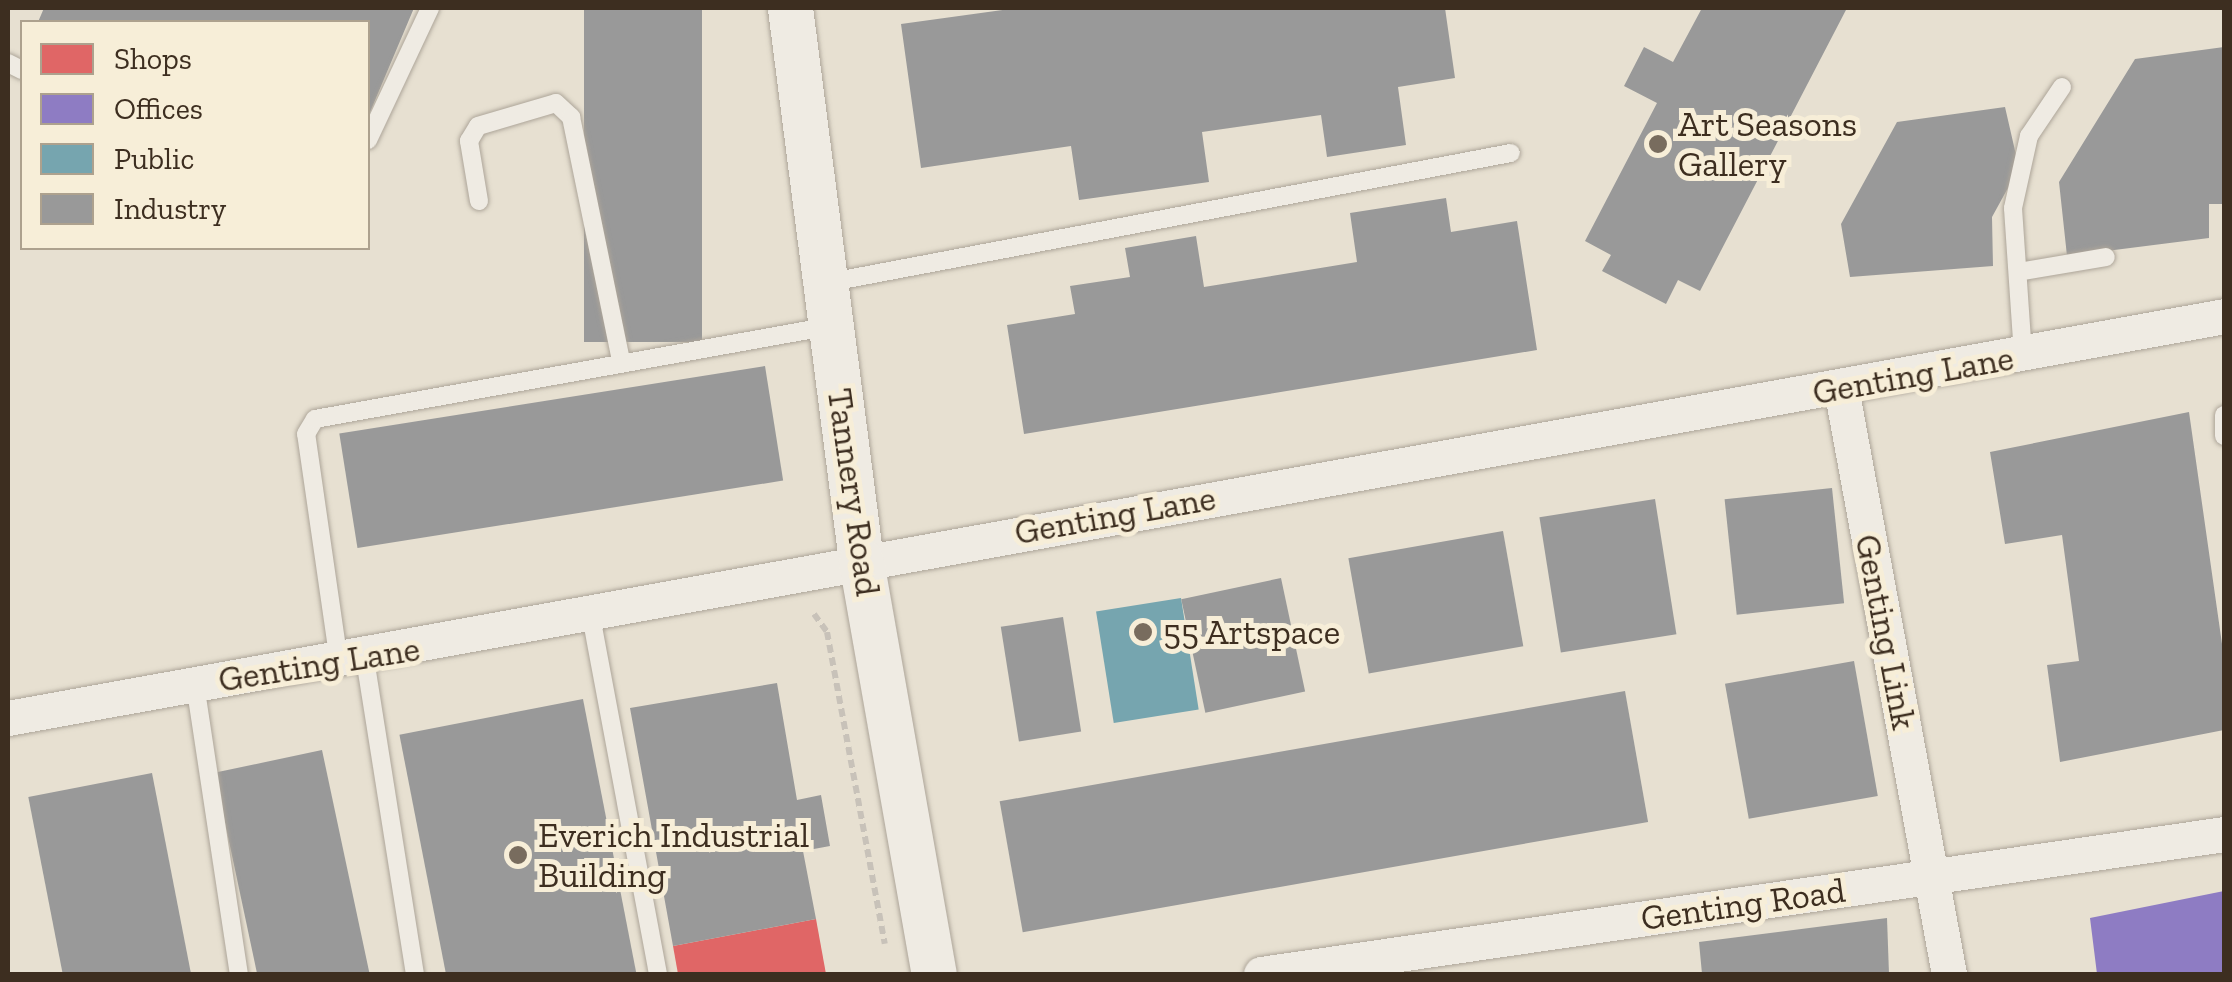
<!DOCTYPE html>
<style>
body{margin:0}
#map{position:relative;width:2232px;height:982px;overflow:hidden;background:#e7e0d1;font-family:"Zilla Slab",serif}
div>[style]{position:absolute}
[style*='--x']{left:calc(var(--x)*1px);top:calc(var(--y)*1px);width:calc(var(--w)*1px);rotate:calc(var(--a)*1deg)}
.shops>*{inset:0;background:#e06666}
.offices>*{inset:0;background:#8e7cc3}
.public>*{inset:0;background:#76a5af;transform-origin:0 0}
.industry>*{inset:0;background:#999;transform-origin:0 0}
.path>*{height:6px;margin-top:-3px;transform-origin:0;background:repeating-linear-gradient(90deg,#c8c2b9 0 8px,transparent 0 13px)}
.roads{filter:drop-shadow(0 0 2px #ada599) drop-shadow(0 0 2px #ada599)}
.service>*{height:18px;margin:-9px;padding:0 9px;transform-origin:9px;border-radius:9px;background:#efebe3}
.minor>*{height:35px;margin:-17.5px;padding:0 17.5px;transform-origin:17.5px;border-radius:17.5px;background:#efebe3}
.tertiary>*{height:45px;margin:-22.5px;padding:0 22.5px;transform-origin:22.5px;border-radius:22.5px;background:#efebe3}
.dots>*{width:28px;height:28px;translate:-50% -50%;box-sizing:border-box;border:5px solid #f7eed8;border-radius:50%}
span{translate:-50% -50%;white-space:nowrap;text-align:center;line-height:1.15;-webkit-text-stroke:10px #f7eed8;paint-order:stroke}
.poi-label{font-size:35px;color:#3d2e20}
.left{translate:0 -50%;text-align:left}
.street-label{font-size:35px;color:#3d2e20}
.frame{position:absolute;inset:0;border:10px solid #3d2e20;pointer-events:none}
.legend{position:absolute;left:20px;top:20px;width:350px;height:230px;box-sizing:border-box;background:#f7eed8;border:2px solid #ada18e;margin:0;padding:12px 18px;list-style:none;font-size:30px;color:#3d2e20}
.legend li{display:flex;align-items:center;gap:20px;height:50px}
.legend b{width:50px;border:2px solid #ada18e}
</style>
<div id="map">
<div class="shops">
<i style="clip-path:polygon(816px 919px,826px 974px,678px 974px,673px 946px)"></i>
</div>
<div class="offices">
<i style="clip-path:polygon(2224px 891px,2224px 974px,2097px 974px,2090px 918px)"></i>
</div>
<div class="public">
<i style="left:1181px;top:598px;width:113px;height:86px;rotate:81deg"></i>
</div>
<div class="industry">
<i style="clip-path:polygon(44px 8px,414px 8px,368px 117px,368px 22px,38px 22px)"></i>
<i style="left:584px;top:8px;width:118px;height:334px"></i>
<i style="clip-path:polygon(1017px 8px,1445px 8px,1455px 78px,1398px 87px,1406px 145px,1327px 157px,1321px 115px,1202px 132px,1209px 182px,1079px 200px,1071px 146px,921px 168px,901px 24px)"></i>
<i style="clip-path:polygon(1702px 8px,1847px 8px,1700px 291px,1678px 280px,1666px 304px,1602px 271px,1611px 255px,1585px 241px,1657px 103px,1624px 86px,1644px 47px,1673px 62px)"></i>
<i style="clip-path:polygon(2224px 47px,2224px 204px,2209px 204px,2209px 238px,2067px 256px,2059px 182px,2135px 59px)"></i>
<i style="clip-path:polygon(2005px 107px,2019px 168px,1992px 217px,1993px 266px,1850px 277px,1841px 224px,1897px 122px)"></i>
<i style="clip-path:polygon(1446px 198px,1451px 232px,1517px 221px,1537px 350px,1024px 434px,1007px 325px,1075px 314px,1070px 286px,1130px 277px,1125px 248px,1196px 236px,1204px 287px,1357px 262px,1350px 213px)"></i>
<i style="left:765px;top:366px;width:116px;height:431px;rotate:81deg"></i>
<i style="clip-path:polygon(2189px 412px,2224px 658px,2224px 730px,2060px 762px,2047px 665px,2079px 661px,2062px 535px,2005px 544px,1990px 452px)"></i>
<i style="left:1832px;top:488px;width:116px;height:108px;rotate:84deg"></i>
<i style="left:1655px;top:499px;width:137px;height:117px;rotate:81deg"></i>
<i style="left:1503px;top:531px;width:117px;height:157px;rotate:80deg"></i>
<i style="left:1281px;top:578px;width:116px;height:102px;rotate:78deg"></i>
<i style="left:1063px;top:617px;width:116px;height:63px;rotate:81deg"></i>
<i style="left:1854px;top:661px;width:137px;height:131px;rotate:80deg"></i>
<i style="clip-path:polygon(777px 683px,797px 800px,821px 795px,830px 846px,803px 851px,816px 919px,673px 946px,630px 708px)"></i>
<i style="left:1625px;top:691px;width:133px;height:635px;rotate:80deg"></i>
<i style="left:583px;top:699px;width:280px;height:187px;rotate:79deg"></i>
<i style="left:322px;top:750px;width:229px;height:110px;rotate:78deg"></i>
<i style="left:152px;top:773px;width:205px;height:126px;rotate:79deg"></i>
<i style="clip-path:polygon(1887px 918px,1889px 974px,1702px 974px,1699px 942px)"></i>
</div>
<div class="path">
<i style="--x:814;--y:614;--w:22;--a:54"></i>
<i style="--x:827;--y:632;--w:317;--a:79.5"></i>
</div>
<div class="roads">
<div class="service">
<i style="--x:8;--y:63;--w:16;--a:27"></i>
<i style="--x:368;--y:140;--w:146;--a:-64.8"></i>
<i style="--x:479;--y:201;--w:61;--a:-99.5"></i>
<i style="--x:469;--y:141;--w:17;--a:-59"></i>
<i style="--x:478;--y:126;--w:81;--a:-16.4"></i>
<i style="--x:556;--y:103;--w:21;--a:43"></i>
<i style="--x:571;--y:117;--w:248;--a:78.4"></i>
<i style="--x:2018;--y:272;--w:89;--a:-9.7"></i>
<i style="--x:826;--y:283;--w:697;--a:-10.75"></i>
<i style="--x:2023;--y:355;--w:147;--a:-93.9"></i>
<i style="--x:2013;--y:208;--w:74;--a:-77.5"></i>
<i style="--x:2029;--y:136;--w:59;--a:-56"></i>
<i style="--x:2224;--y:415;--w:21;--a:90"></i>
<i style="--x:591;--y:616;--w:364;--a:79.4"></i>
<i style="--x:365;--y:659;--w:319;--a:81"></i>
<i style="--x:339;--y:662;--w:230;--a:-98.2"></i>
<i style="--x:306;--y:434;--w:17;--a:-59"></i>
<i style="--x:315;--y:419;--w:524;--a:-10.22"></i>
<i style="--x:195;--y:684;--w:293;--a:81.4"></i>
</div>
<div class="minor">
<i style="--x:1841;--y:388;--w:596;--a:79.56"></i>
<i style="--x:8;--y:718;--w:2252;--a:-10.28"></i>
<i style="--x:1261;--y:974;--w:973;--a:-8.27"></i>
</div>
<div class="tertiary">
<i style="--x:790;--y:8;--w:558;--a:82.68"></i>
<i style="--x:861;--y:561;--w:419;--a:80"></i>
</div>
</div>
<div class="dots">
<i style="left:1658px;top:144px;background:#786c5e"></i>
<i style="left:1143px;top:632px;background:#786c5e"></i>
<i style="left:518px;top:855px;background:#786c5e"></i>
</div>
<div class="poi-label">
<span class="left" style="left:1678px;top:144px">Art Seasons<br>Gallery</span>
<span class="left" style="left:1163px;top:632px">55 Artspace</span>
<span class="left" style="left:538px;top:855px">Everich Industrial<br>Building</span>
</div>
<div class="street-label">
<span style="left:1913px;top:375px;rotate:-10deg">Genting Lane</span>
<span style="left:854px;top:492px;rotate:82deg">Tannery Road</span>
<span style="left:1115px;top:515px;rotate:-10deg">Genting Lane</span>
<span style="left:1886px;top:632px;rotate:79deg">Genting Link</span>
<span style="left:319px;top:664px;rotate:-9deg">Genting Lane</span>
<span style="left:1743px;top:904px;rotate:-8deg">Genting Road</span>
</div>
<div class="frame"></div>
<ul class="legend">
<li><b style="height:28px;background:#e06666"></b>Shops</li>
<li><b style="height:28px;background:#8e7cc3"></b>Offices</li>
<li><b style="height:28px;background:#76a5af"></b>Public</li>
<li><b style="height:28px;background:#999"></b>Industry</li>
</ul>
</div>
